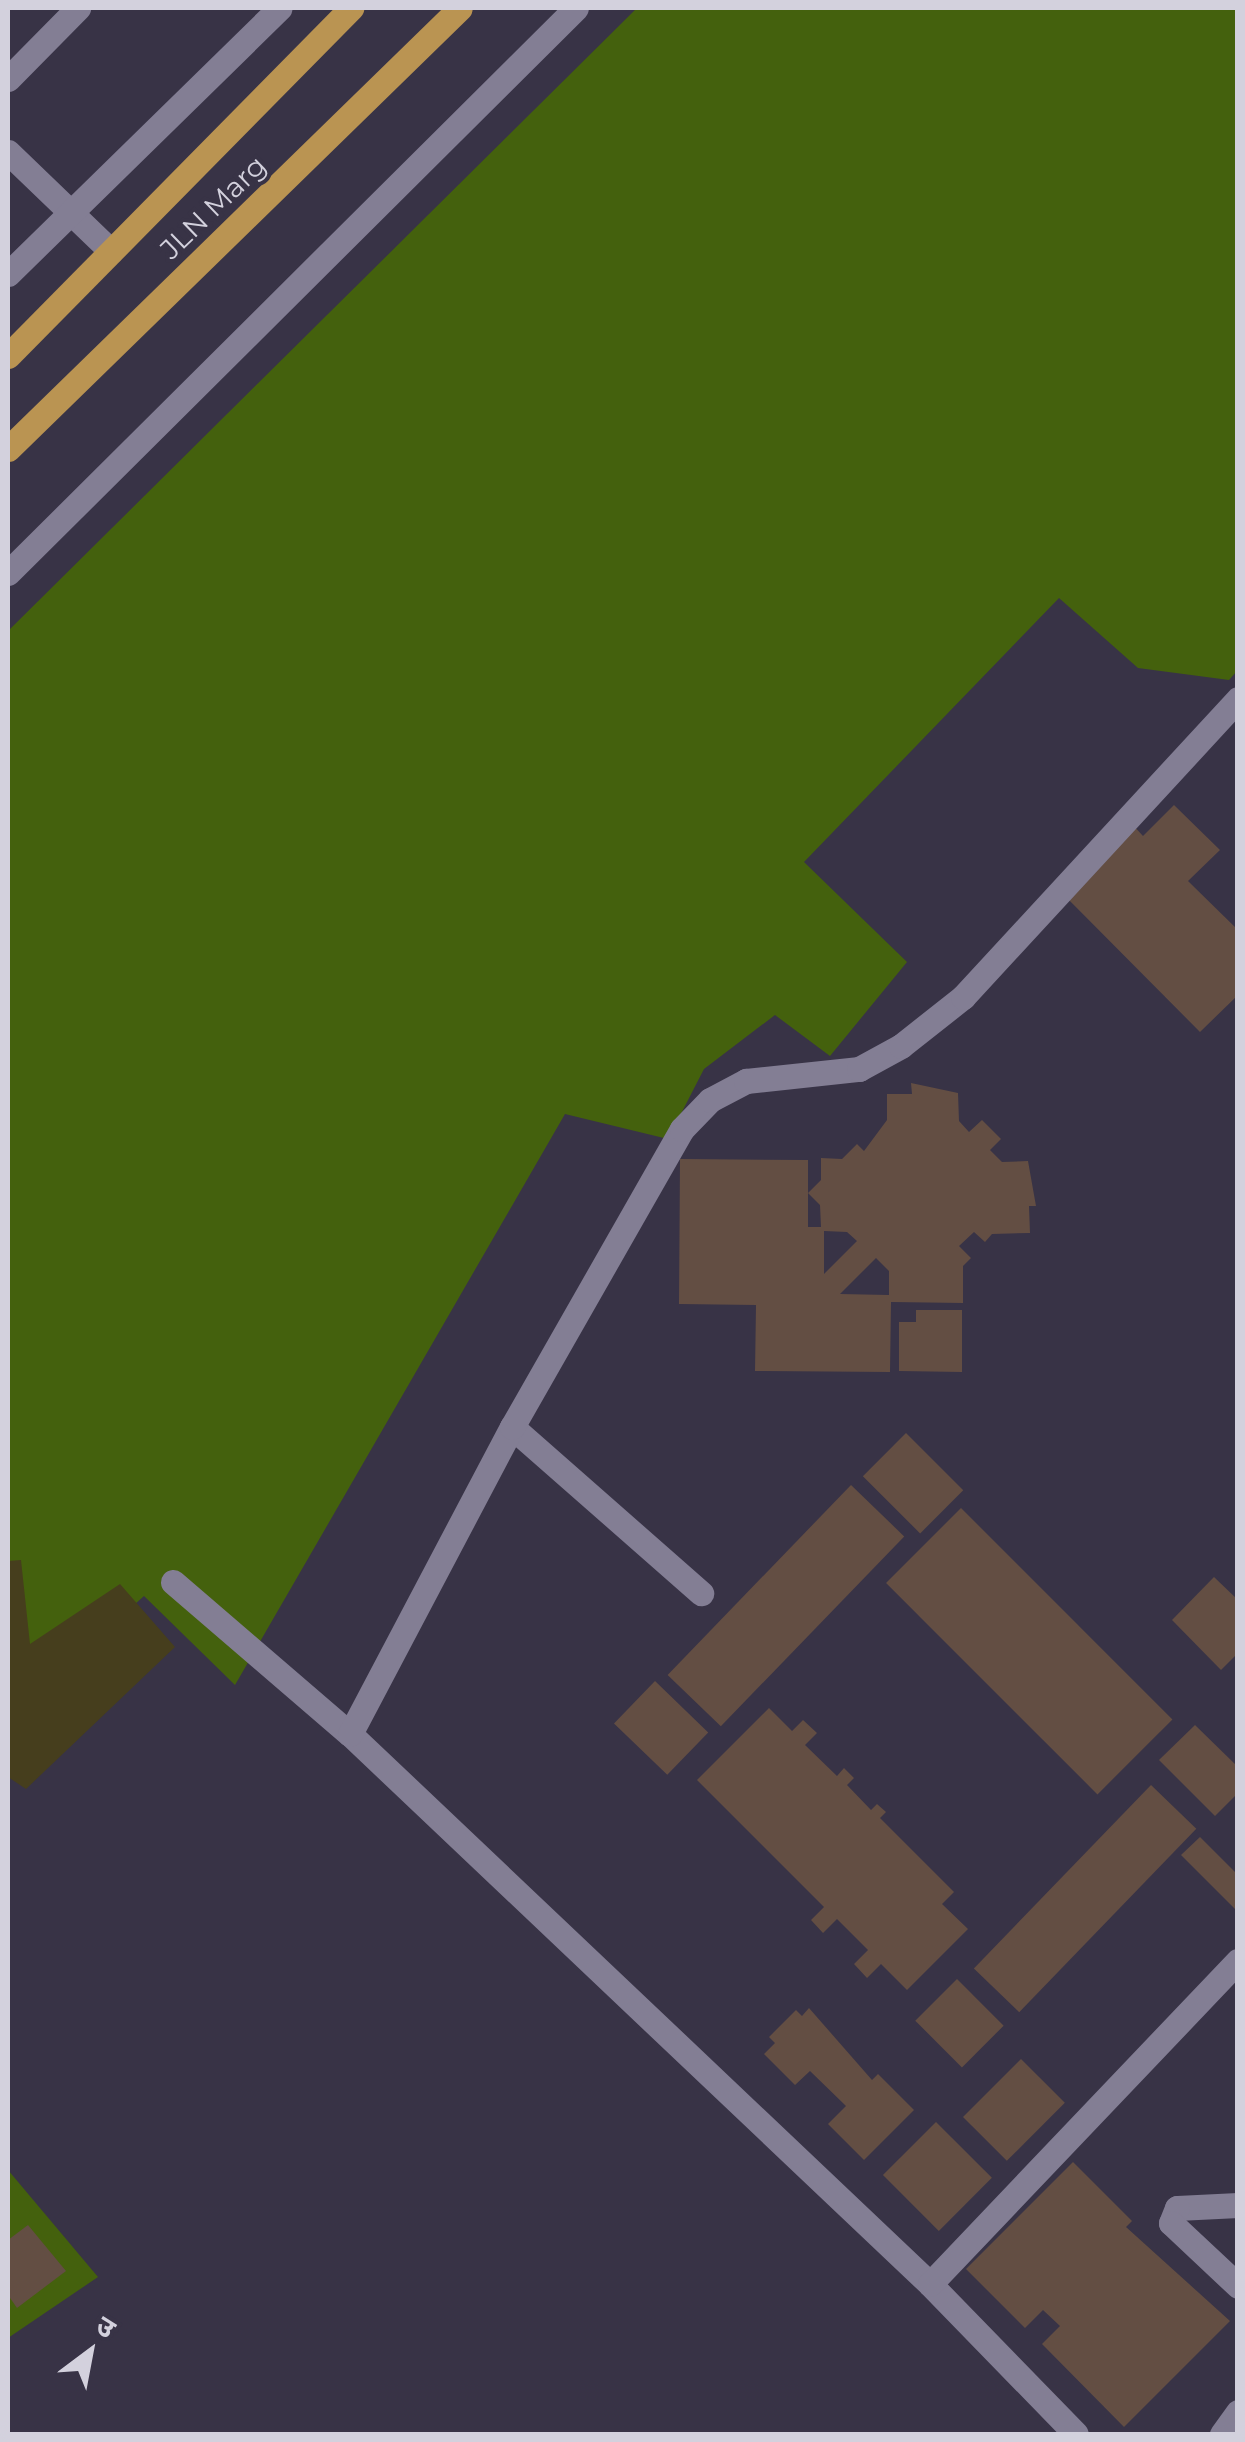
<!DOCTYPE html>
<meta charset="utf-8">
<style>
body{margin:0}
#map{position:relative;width:1245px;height:2442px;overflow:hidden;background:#383346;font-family:Montserrat,"Noto Sans Devanagari",sans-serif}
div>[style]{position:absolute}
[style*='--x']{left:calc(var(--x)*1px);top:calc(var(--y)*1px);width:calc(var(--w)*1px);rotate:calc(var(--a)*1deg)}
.green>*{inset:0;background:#44610d}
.sand>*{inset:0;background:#463e1d}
.building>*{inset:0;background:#634e43;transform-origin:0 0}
.minor>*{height:25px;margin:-12.5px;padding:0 12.5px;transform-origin:12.5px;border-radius:12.5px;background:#837e94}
.major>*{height:25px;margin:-12.5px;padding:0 12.5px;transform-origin:12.5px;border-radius:12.5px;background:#ba9452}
span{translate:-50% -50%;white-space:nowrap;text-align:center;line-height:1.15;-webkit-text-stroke:8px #383346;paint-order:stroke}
.street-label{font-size:28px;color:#d3d1dd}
.frame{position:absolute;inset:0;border:10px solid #d3d1dd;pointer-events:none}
.north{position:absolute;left:40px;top:2302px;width:100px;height:100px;-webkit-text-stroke:8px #383346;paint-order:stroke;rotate:32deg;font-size:28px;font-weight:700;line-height:40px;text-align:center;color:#d3d1dd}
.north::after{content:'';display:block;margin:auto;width:35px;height:45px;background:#d3d1dd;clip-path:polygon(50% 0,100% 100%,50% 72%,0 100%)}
</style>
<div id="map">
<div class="green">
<i style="clip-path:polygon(637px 8px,1237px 8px,1237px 671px,1229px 680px,1138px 668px,1059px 598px,804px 862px,907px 962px,830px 1056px,775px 1015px,704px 1069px,668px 1139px,565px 1114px,235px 1685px,144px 1596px,8px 1718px,8px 631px)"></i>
<i style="clip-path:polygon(8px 2170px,98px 2277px,8px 2338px)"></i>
</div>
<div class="sand">
<i style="clip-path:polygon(21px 1560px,30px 1644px,120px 1584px,175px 1647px,26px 1789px,8px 1777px,8px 1561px)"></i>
</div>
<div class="building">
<i style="clip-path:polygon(1174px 805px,1220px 850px,1188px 881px,1238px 930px,1238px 995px,1200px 1032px,1061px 892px,1131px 823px,1143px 836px)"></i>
<i style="clip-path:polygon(evenodd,911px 1083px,958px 1093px,959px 1121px,969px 1132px,982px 1120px,1001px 1139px,990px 1150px,1002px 1162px,1028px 1161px,1036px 1206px,1029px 1206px,1030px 1233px,992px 1234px,985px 1242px,974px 1232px,959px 1246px,971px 1258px,963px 1266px,963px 1303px,891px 1302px,890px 1372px,755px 1371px,756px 1305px,679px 1304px,680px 1159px,808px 1160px,808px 1227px,821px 1227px,820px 1205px,808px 1193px,821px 1180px,821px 1158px,842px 1159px,857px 1144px,864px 1151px,887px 1120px,887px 1094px,912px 1094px,911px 1083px,824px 1231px,847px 1232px,857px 1241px,824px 1274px,824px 1231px,911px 1083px,876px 1258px,889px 1271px,889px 1295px,840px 1294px,876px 1258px)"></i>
<i style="clip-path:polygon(916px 1310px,962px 1310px,962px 1372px,899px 1371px,899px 1322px,916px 1322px)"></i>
<i style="left:906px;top:1433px;width:81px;height:61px;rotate:45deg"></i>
<i style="left:851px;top:1485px;width:74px;height:264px;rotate:44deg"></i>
<i style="left:961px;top:1508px;width:299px;height:106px;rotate:45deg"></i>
<i style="clip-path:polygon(1214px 1577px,1238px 1600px,1238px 1653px,1221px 1670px,1172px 1620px)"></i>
<i style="left:655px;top:1681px;width:74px;height:59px;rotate:44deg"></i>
<i style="clip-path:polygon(769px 1708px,792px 1731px,803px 1720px,817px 1733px,805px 1745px,837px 1776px,844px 1768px,854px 1778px,847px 1785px,871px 1810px,877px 1804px,886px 1812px,880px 1818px,954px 1892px,942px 1904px,968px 1929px,907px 1990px,881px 1964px,867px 1978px,854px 1964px,868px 1950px,837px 1919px,823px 1933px,811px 1920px,824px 1907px,697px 1780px)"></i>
<i style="clip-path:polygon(1195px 1725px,1238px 1767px,1238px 1793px,1215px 1816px,1159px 1760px)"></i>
<i style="left:1151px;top:1785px;width:63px;height:255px;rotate:44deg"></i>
<i style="clip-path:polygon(1200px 1837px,1238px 1875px,1238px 1912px,1181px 1855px)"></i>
<i style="left:957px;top:1979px;width:66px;height:59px;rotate:45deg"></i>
<i style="clip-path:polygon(809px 2008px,872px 2080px,878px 2074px,914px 2110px,864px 2160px,828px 2124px,846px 2106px,810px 2071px,795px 2085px,764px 2054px,775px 2043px,769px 2037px,796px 2010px,802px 2016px)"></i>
<i style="left:1021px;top:2059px;width:62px;height:82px;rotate:45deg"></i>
<i style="left:936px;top:2122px;width:79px;height:75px;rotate:45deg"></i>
<i style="clip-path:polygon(1073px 2162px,1132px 2221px,1126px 2227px,1230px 2321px,1124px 2427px,1042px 2344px,1060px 2326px,1043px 2310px,1025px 2328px,966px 2269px)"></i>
<i style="clip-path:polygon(28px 2225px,66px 2271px,17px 2308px,8px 2295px,8px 2240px)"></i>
</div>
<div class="minor">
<i style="--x:8;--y:79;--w:100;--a:-45.4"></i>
<i style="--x:8;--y:152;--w:143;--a:43.9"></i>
<i style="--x:8;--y:274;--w:380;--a:-44.4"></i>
<i style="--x:8;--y:573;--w:801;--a:-44.85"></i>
<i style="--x:512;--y:1427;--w:252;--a:41.3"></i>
<i style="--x:173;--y:1582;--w:233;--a:40.7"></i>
<i style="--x:350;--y:1734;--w:799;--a:43.48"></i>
<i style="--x:930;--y:2284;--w:209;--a:45.8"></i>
<i style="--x:350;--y:1734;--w:347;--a:-62.2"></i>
<i style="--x:512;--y:1427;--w:343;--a:-60.3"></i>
<i style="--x:682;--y:1129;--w:40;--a:-46"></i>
<i style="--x:710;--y:1100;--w:41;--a:-27.8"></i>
<i style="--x:746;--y:1081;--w:114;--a:-6.1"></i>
<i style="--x:859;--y:1069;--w:48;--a:-28.7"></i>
<i style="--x:901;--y:1046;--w:79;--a:-38.3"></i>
<i style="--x:963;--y:997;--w:405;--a:-47.3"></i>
<i style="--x:1238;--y:2205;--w:61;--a:177.2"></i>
<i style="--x:1177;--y:2208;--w:16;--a:112"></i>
<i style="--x:1171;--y:2223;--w:92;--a:43.2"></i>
<i style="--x:930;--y:2284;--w:446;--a:-46.4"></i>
<i style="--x:1222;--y:2434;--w:27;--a:-54"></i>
</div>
<div class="major">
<i style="--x:8;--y:356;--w:489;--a:-45.4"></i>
<i style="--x:8;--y:449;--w:631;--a:-44.29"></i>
</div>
<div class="street-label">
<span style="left:213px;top:207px;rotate:-44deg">JLN Marg</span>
</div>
<div class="frame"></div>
<div class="north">उ</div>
</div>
